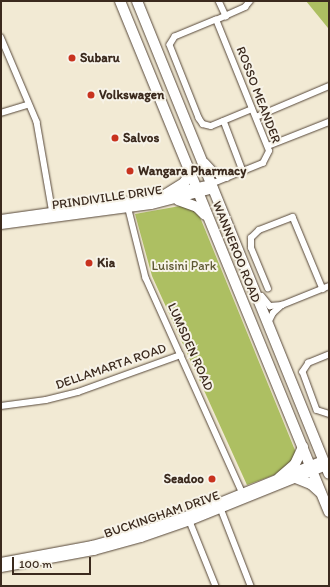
<!DOCTYPE html>
<style>
body{margin:0}
#map{position:relative;width:330px;height:587px;overflow:hidden;background:#f2ead4;font-family:Itim,sans-serif}
div>[style]{position:absolute}
[style*='--x']{left:calc(var(--x)*1px);top:calc(var(--y)*1px);width:calc(var(--w)*1px);rotate:calc(var(--a)*1deg)}
.green>*{inset:0;background:#adbf62}
.roads{filter:drop-shadow(0 0 1px #564739) drop-shadow(0 0 1px #564739)}
.street>*{height:5.5px;margin:-2.75px;padding:0 2.75px;transform-origin:2.75px;border-radius:2.75px;background:#fff}
.secondary>*{height:8px;margin:-4px;padding:0 4px;transform-origin:4px;border-radius:4px;background:#fff}
.highway>*{height:10px;margin:-5px;padding:0 5px;transform-origin:5px;border-radius:5px;background:#fff}
.dots>*{width:11px;height:11px;translate:-50% -50%;box-sizing:border-box;border:2px solid #f7f3e8;border-radius:50%}
span{translate:-50% -50%;white-space:nowrap;text-align:center;line-height:1.15;-webkit-text-stroke:4px #f7f3e8;paint-order:stroke}
.poi-label{font-size:13px;color:#3b2a1e;font-weight:700}
.left{translate:0 -50%;text-align:left}
.right{translate:-100% -50%;text-align:right}
.street-label{font-size:13px;color:#3b2a1e}
.park-label{font-size:13px;color:#5d5732}
.frame{position:absolute;inset:0;border:2px solid #3b2a1e;pointer-events:none}
.scale{position:absolute;left:12px;top:557px;width:79px;height:18px;box-sizing:border-box;border:2px solid #3b2a1e;border-top:0;padding-left:5px;font-size:12px;line-height:14px;white-space:nowrap;color:#3b2a1e;-webkit-text-stroke:3px #f7f3e8;paint-order:stroke}
</style>
<div id="map">
<div class="green">
<i style="clip-path:polygon(306px 1px,329px 1px,329px 28px,328px 28px)"></i>
<i style="clip-path:polygon(193px 200px,301px 465px,247px 485px,152px 276px,135px 214px,180px 206px)"></i>
</div>
<div class="roads">
<div class="street">
<i style="--x:219;--y:1;--w:17;--a:65"></i>
<i style="--x:216;--y:20;--w:44;--a:157.5"></i>
<i style="--x:175;--y:37;--w:9;--a:122"></i>
<i style="--x:170;--y:45;--w:79;--a:68.3"></i>
<i style="--x:199;--y:118;--w:7;--a:56"></i>
<i style="--x:203;--y:124;--w:8;--a:14"></i>
<i style="--x:211;--y:126;--w:44;--a:-22.5"></i>
<i style="--x:1;--y:37;--w:92;--a:67"></i>
<i style="--x:37;--y:122;--w:93;--a:80.1"></i>
<i style="--x:1;--y:113;--w:28;--a:-17"></i>
<i style="--x:256;--y:117;--w:79;--a:-23"></i>
<i style="--x:224;--y:121;--w:53;--a:69.2"></i>
<i style="--x:268;--y:146;--w:66;--a:-21.5"></i>
<i style="--x:206;--y:162;--w:19;--a:47"></i>
<i style="--x:219;--y:176;--w:8;--a:14"></i>
<i style="--x:211;--y:184;--w:56;--a:-22"></i>
<i style="--x:263;--y:163;--w:13;--a:-63"></i>
<i style="--x:269;--y:151;--w:141;--a:-112"></i>
<i style="--x:216;--y:20;--w:32;--a:-24"></i>
<i style="--x:245;--y:7;--w:8;--a:-50"></i>
<i style="--x:128;--y:206;--w:74;--a:76"></i>
<i style="--x:146;--y:278;--w:239;--a:65.8"></i>
<i style="--x:268;--y:289;--w:44;--a:-112.5"></i>
<i style="--x:251;--y:248;--w:10;--a:-90"></i>
<i style="--x:251;--y:238;--w:11;--a:-45"></i>
<i style="--x:259;--y:230;--w:36;--a:-21"></i>
<i style="--x:293;--y:217;--w:78;--a:67.4"></i>
<i style="--x:262;--y:296;--w:13;--a:51"></i>
<i style="--x:270;--y:306;--w:12;--a:-5"></i>
<i style="--x:268;--y:323;--w:11;--a:-63"></i>
<i style="--x:273;--y:313;--w:12;--a:-42"></i>
<i style="--x:282;--y:305;--w:51;--a:-22"></i>
<i style="--x:329;--y:355;--w:22;--a:158"></i>
<i style="--x:309;--y:363;--w:11;--a:124"></i>
<i style="--x:303;--y:372;--w:40;--a:69.8"></i>
<i style="--x:317;--y:410;--w:13;--a:18"></i>
<i style="--x:1;--y:406;--w:45;--a:-7.6"></i>
<i style="--x:46;--y:400;--w:33;--a:-14"></i>
<i style="--x:78;--y:392;--w:109;--a:-19.8"></i>
<i style="--x:220;--y:506;--w:86;--a:68.8"></i>
<i style="--x:189;--y:519;--w:72;--a:68.1"></i>
</div>
<div class="secondary">
<i style="--x:1;--y:219;--w:150;--a:-8"></i>
<i style="--x:150;--y:198;--w:63;--a:-12.9"></i>
<i style="--x:1;--y:225;--w:151;--a:-7.6"></i>
<i style="--x:151;--y:205;--w:65;--a:-14.3"></i>
<i style="--x:1;--y:562;--w:93;--a:-10.6"></i>
<i style="--x:92;--y:545;--w:49;--a:-15.5"></i>
<i style="--x:139;--y:532;--w:52;--a:-19.1"></i>
<i style="--x:188;--y:515;--w:146;--a:-22.2"></i>
<i style="--x:1;--y:568;--w:95;--a:-10.4"></i>
<i style="--x:94;--y:551;--w:49;--a:-15.5"></i>
<i style="--x:141;--y:538;--w:52;--a:-19.1"></i>
<i style="--x:190;--y:521;--w:147;--a:-22"></i>
</div>
<div class="highway">
<i style="--x:120;--y:1;--w:552;--a:67.76"></i>
<i style="--x:137;--y:1;--w:510;--a:67.91"></i>
<i style="--x:163;--y:196;--w:25;--a:-32"></i>
<i style="--x:184;--y:183;--w:12;--a:-59"></i>
<i style="--x:178;--y:200;--w:20;--a:20"></i>
<i style="--x:197;--y:207;--w:11;--a:45"></i>
<i style="--x:279;--y:478;--w:21;--a:-41"></i>
<i style="--x:295;--y:464;--w:19;--a:-65"></i>
<i style="--x:296;--y:478;--w:16;--a:22"></i>
<i style="--x:311;--y:484;--w:12;--a:42"></i>
</div>
</div>
<div class="dots">
<i style="left:72px;top:58px;background:#c8321e"></i>
<i style="left:91px;top:95px;background:#c8321e"></i>
<i style="left:115px;top:138px;background:#c8321e"></i>
<i style="left:130px;top:171px;background:#c8321e"></i>
<i style="left:89px;top:263px;background:#c8321e"></i>
<i style="left:212px;top:479px;background:#c8321e"></i>
</div>
<div class="poi-label">
<span class="left" style="left:80px;top:58px">Subaru</span>
<span class="left" style="left:99px;top:95px">Volkswagen</span>
<span class="left" style="left:123px;top:138px">Salvos</span>
<span class="left" style="left:138px;top:171px">Wangara Pharmacy</span>
<span class="left" style="left:97px;top:263px">Kia</span>
<span class="right" style="left:204px;top:479px">Seadoo</span>
</div>
<div class="street-label">
<span style="left:258px;top:95px;rotate:69deg">ROSSO MEANDER</span>
<span style="left:107px;top:198px;rotate:-8deg">PRINDIVILLE DRIVE</span>
<span style="left:236px;top:252px;rotate:68deg">WANNEROO ROAD</span>
<span style="left:190px;top:347px;rotate:66deg">LUMSDEN ROAD</span>
<span style="left:111px;top:367px;rotate:-19deg">DELLAMARTA ROAD</span>
<span style="left:162px;top:515px;rotate:-19deg">BUCKINGHAM DRIVE</span>
</div>
<div class="park-label">
<span style="left:184px;top:266px">Luisini Park</span>
</div>
<div class="frame"></div>
<div class="scale">100 m</div>
</div>
